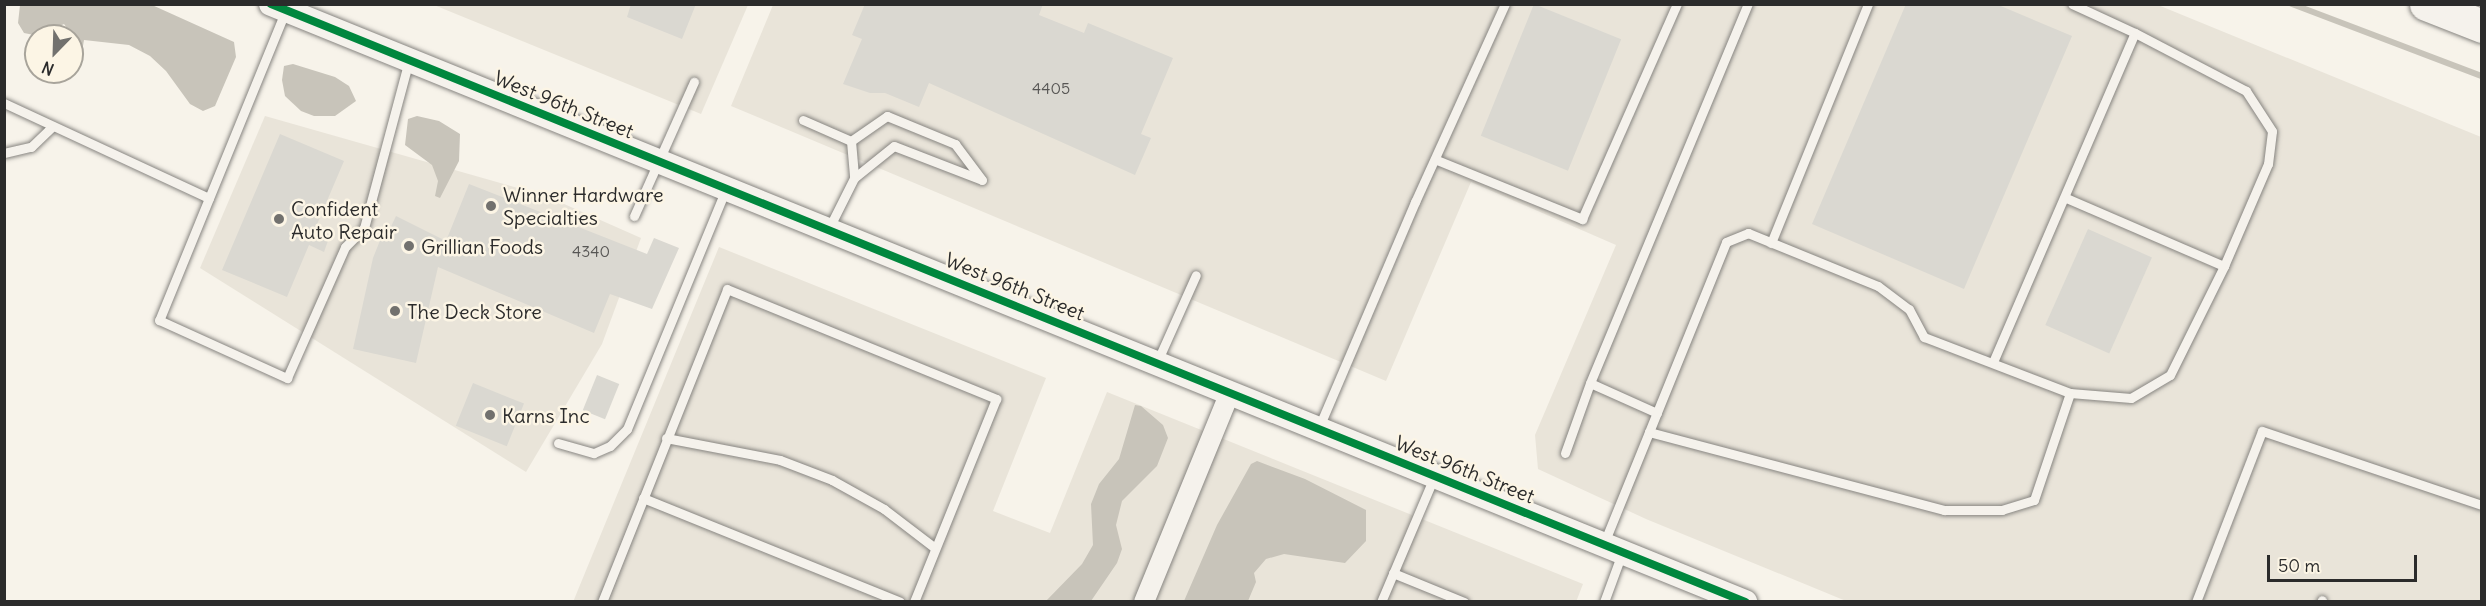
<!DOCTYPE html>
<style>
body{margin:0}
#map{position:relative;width:2486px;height:606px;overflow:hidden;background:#f7f3ea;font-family:Delius,sans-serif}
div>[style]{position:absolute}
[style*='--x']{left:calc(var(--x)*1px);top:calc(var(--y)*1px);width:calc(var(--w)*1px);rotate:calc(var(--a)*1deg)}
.built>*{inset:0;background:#e9e4d9}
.water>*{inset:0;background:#c8c4ba}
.stream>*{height:6px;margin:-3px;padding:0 3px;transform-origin:3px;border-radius:3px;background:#c8c4ba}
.building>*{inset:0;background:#dad8d1;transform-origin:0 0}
.roads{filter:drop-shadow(0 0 2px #878581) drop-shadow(0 0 2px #878581)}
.service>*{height:9px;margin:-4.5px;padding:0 4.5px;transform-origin:4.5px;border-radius:4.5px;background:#f5f2ec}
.minor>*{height:20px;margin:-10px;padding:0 10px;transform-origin:10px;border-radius:10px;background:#f5f2ec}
.tertiary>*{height:24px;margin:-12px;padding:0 12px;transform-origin:12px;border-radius:12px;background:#f5f2ec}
.motorway>*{height:33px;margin:-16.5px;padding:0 16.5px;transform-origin:16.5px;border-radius:16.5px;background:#f5f2ec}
.cycleway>*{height:8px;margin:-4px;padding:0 4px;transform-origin:4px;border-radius:4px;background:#00873e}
.dots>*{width:16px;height:16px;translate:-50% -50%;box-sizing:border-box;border:3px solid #fcf5e5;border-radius:50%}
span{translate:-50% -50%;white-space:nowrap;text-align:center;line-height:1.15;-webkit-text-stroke:5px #fcf5e5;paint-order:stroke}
.number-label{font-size:16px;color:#575654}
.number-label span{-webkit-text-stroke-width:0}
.street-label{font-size:20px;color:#2b2b2b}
.poi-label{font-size:20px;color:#2b2b2b}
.left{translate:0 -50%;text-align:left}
.frame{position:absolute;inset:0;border:6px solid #2b2b2b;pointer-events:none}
.north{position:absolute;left:24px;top:24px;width:60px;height:60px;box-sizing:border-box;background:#fcf5e5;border:2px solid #a8a49b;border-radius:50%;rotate:203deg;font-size:16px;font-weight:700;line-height:24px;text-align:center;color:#2b2b2b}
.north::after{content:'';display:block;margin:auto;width:21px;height:27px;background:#72716e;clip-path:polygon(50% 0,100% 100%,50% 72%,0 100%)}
.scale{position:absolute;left:2267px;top:555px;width:150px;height:27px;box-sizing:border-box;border:3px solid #2b2b2b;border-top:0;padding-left:8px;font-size:18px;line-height:21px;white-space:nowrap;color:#2b2b2b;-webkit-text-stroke:4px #fcf5e5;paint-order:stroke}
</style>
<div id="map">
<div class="built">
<i style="clip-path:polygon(434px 5px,748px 5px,701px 114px)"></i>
<i style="clip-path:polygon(773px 5px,2158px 5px,2481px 137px,2481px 601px,1846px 601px,1646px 519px,1538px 469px,1535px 435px,1616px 245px,1471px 182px,1386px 381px,731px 106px)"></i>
<i style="clip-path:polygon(265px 116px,546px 196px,641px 238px,602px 344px,526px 472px,200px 268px)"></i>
<i style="clip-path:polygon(719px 247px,1046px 378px,993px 511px,1050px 533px,1107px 392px,1583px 584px,1576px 602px,573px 602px)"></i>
</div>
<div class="water">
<i style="clip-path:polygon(20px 5px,152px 5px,234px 42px,236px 57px,215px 106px,203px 111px,190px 104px,166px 71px,150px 56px,129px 45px,84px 40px,79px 69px,72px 74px,76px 40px,64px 24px,39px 36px,24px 33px,18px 23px)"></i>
<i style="clip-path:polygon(293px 64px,335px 77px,349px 86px,356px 101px,335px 116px,314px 116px,301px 111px,285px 96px,282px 80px,284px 66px)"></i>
<i style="clip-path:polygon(417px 116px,439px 121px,460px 134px,459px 161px,440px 198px,435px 196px,438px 181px,432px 165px,405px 145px,408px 119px)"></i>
<i style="clip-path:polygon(1135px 405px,1141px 406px,1163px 425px,1168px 438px,1157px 466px,1122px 501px,1116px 525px,1122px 549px,1117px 563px,1091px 601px,1046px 601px,1082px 564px,1093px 545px,1091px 504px,1099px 484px,1119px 459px)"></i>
<i style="clip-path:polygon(1257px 461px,1305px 479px,1366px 510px,1366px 541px,1345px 563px,1284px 554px,1266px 559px,1254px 573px,1256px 582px,1248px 601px,1184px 601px,1217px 525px,1251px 464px)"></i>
</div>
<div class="stream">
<i style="--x:2292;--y:4;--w:203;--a:20.8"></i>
</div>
<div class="building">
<i style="clip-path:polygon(631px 4px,696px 4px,682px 39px,627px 17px)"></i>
<i style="clip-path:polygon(865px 4px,1043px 4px,1039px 15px,1084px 33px,1088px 23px,1173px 58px,1141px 134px,1151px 138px,1135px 175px,929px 83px,919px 107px,885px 93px,870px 93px,843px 84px,862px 39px,852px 35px)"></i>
<i style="left:1534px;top:4px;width:94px;height:142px;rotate:22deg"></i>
<i style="clip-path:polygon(1906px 4px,1996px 4px,2072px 36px,1964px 289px,1812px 224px)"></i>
<i style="clip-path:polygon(280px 134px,344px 161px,315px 229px,330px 235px,324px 252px,309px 245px,287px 297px,222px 270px)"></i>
<i style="clip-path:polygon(469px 184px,647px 254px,654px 238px,679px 248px,652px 309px,610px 294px,594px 333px,438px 267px,416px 363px,353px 349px,373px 258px,383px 233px,387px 235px,396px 216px,446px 241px)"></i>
<i style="left:2088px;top:229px;width:70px;height:105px;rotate:24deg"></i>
<i style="left:597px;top:375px;width:24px;height:38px;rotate:22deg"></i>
<i style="left:473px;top:383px;width:55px;height:46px;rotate:22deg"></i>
</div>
<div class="roads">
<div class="service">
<i style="--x:285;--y:12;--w:333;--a:112.2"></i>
<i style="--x:159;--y:320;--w:141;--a:24.4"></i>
<i style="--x:287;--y:378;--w:143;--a:-66.1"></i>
<i style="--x:345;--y:247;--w:27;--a:-45"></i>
<i style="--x:364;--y:228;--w:174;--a:-75"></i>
<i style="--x:4;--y:103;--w:226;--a:24.9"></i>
<i style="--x:803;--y:120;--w:52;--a:23.6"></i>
<i style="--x:851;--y:141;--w:44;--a:-34.8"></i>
<i style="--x:887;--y:116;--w:74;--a:22.4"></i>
<i style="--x:955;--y:144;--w:45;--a:53.1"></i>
<i style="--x:851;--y:141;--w:37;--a:85"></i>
<i style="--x:4;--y:153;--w:28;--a:-13"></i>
<i style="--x:31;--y:147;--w:30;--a:-44"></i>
<i style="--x:1437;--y:160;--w:157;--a:22.1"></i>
<i style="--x:1582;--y:219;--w:235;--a:-66.2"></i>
<i style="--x:2066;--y:198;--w:172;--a:23.3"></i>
<i style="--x:634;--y:216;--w:147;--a:-65.9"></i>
<i style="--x:829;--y:228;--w:56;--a:-63.4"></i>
<i style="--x:854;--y:178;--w:51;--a:-38.7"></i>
<i style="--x:894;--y:146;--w:94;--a:21.1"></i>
<i style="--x:1771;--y:243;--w:258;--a:-67.9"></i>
<i style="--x:1157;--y:362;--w:95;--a:-65.9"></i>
<i style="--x:1993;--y:362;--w:358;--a:-66.7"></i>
<i style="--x:2135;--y:33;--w:69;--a:-155.3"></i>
<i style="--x:2070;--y:393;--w:61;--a:4.7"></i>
<i style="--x:2131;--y:398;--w:45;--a:-30.5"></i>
<i style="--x:2170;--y:375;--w:122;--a:-63.6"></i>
<i style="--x:2224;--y:266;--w:111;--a:-66.7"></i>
<i style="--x:2268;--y:164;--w:33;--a:-83"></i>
<i style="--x:2272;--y:131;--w:48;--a:-123"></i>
<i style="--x:2246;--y:91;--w:125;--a:-152.4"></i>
<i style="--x:1657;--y:413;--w:73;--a:-155.9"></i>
<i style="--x:1590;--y:383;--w:411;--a:-67.4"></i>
<i style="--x:1319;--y:427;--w:245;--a:-66.9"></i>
<i style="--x:1415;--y:202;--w:217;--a:-65.6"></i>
<i style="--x:666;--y:438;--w:116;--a:10.9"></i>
<i style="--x:780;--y:460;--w:56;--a:21"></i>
<i style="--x:832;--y:480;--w:60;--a:29.1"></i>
<i style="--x:884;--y:509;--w:64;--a:37.4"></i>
<i style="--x:558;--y:443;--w:37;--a:16"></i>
<i style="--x:594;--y:453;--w:17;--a:-24"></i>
<i style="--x:610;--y:446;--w:24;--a:-45"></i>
<i style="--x:627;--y:429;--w:257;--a:-67.6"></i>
<i style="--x:1565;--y:453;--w:74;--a:-70.3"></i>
<i style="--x:643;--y:498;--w:277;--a:22"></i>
<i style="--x:1604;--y:543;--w:120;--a:-67.9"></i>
<i style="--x:1649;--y:432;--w:205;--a:-67.9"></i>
<i style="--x:1726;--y:242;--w:24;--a:-22"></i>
<i style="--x:1748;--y:233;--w:140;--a:22.2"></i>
<i style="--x:1878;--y:286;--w:39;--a:37"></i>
<i style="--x:1909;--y:309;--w:32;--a:62"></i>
<i style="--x:1924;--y:337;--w:156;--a:21"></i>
<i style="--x:2070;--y:393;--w:113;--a:108.6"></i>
<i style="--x:2034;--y:500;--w:34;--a:163"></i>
<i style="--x:2002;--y:510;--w:58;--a:180"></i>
<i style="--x:1944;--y:510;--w:305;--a:-165.2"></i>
<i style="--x:1393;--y:573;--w:77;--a:22.2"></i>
<i style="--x:602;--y:602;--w:337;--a:-68.2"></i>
<i style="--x:727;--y:289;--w:291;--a:22.2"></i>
<i style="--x:996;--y:399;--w:219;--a:112"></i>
<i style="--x:1381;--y:602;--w:136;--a:-67"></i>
<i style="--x:1604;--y:602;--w:52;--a:-69.8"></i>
<i style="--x:2196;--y:602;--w:183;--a:-68.9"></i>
<i style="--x:2262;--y:431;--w:232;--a:18.6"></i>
<i style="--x:2321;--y:602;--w:2;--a:-63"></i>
</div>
<div class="minor">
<i style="--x:1144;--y:602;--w:227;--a:-67.7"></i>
</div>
<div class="tertiary">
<i style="--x:271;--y:4;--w:1591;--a:22.08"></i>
</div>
<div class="motorway">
<i style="--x:2426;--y:4;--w:60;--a:21.4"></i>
</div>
</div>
<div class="cycleway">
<i style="--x:271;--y:4;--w:1591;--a:22.08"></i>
</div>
<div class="dots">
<i style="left:491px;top:206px;background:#72716e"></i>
<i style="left:279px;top:219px;background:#72716e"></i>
<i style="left:409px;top:246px;background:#72716e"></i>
<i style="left:395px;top:311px;background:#72716e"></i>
<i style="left:490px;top:415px;background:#72716e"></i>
</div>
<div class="number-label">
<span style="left:1051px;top:88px">4405</span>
<span style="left:591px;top:251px">4340</span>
</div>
<div class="street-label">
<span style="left:564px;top:104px;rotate:22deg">West 96th Street</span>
<span style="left:1015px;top:286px;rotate:22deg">West 96th Street</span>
<span style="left:1465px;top:469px;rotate:22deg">West 96th Street</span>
</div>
<div class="poi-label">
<span class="left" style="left:503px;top:206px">Winner Hardware<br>Specialties</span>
<span class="left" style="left:291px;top:220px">Confident<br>Auto Repair</span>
<span class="left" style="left:421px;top:246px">Grillian Foods</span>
<span class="left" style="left:407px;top:311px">The Deck Store</span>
<span class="left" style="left:502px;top:415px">Karns Inc</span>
</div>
<div class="frame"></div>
<div class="north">N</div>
<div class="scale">50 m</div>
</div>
